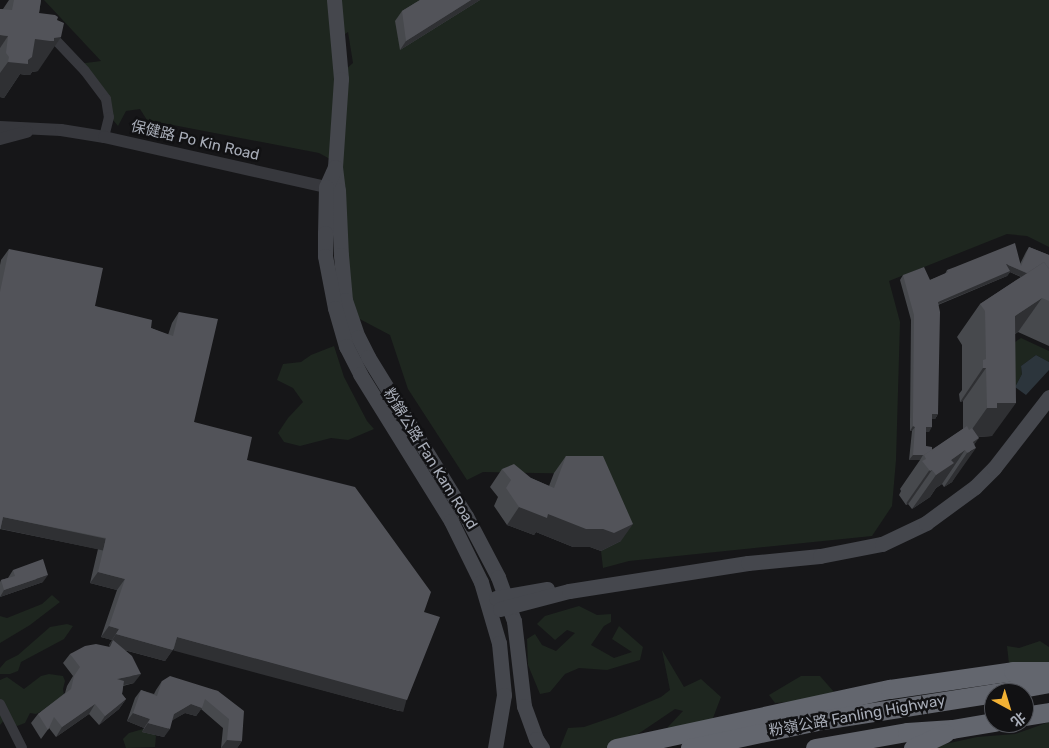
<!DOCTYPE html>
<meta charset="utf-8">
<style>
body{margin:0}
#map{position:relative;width:1049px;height:748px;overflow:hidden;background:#161618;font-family:Rubik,"Noto Sans SC",sans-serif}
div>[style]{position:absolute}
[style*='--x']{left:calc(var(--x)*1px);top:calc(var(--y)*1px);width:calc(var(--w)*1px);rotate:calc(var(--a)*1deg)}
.green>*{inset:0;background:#1e261f}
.water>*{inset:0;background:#2c353c}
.minor>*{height:10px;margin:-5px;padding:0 5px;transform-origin:5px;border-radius:5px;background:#37383d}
.tertiary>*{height:12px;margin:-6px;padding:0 6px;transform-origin:6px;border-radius:6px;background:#37383d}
.secondary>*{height:15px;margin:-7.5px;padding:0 7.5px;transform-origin:7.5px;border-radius:7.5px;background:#45474d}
.motorway>*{height:19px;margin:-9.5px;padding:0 9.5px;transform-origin:9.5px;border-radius:9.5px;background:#63666e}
.wall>*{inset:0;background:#47494d}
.shaded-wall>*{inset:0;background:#2f3033;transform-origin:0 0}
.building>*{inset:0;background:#525359}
span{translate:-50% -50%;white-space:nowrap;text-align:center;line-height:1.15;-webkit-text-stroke:5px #111113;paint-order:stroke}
.street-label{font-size:15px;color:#a8adb8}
.north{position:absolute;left:984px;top:683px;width:50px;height:50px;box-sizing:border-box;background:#111113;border:1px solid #4d4f55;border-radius:50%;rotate:141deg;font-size:14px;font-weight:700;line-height:20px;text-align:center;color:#a8adb8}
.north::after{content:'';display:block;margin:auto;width:18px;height:22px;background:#f2b134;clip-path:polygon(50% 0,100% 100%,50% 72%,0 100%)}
</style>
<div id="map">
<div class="green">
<i style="clip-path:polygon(evenodd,44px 0,1049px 0,1049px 247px,1027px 236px,1007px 234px,889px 281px,900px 322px,896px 460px,892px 506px,872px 536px,629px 561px,603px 568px,601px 551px,621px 541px,591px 474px,483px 472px,467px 480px,408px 389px,390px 335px,354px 316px,339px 164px,319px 153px,147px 120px,140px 109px,126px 111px,118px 126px,108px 114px,102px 97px,78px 64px,101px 61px,44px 0,348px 32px,353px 63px,338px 76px,338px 39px,348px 32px)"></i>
<i style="clip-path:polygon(1021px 338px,1049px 351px,1049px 362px,1036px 355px,1021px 366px,1022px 374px,1015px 387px,997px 354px)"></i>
<i style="clip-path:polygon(334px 346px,344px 377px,367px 421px,374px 429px,348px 440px,331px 438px,300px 446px,284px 442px,278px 433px,288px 418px,303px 402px,293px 388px,277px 380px,283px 364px,301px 362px,311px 355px)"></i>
<i style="clip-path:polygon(52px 595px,60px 602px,30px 625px,0 643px,0 616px,7px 618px,42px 604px)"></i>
<i style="clip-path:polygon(579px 606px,597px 615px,611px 614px,611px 622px,604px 626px,591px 645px,614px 658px,632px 652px,612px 639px,619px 626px,643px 647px,640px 660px,607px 670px,579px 668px,565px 674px,550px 692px,540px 694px,528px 665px,527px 639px,535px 634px,542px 645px,556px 651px,575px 633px,567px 630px,555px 640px,537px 624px,545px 616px)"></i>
<i style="clip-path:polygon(67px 624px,73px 626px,64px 639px,21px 662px,18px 671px,10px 674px,0 674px,0 668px,6px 661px,18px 655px,50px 627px)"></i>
<i style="clip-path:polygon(1040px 641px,1049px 647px,1049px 665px,1009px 664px,1007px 646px,1019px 648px)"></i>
<i style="clip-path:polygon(662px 650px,684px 687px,701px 679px,721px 697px,713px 718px,670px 741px,668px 727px,683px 711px,675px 709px,638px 734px,641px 748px,560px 748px,568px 728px,584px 727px,616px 716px,661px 697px,670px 690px)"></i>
<i style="clip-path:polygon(49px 674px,63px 676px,65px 681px,63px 689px,64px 695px,60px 702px,36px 714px,30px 713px,25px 723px,17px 726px,6px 718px,0 725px,0 680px,7px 677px,24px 689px,41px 676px)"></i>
<i style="clip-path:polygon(801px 676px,820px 676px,834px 692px,797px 701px,775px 703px,769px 695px)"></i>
<i style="clip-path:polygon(1049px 722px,1049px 748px,927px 748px,977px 737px,1015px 734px)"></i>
<i style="clip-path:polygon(143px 729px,151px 730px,156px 736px,155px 747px,126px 748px,123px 739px,129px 733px)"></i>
</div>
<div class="water">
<i style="clip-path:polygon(1036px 355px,1049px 362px,1049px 370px,1026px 395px,1015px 387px,1022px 374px,1021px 366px)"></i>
</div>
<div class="minor">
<i style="--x:49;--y:33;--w:52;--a:46.5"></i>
<i style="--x:85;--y:71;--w:35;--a:53"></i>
<i style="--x:106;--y:99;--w:18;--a:81"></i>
<i style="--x:109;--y:117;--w:21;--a:104"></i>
<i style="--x:0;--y:704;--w:49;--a:63.4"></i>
</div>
<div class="tertiary">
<i style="--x:0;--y:127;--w:61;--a:2.8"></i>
<i style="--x:61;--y:130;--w:44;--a:9.2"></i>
<i style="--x:104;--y:137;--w:236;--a:12.7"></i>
<i style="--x:0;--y:139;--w:28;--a:-15"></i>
</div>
<div class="secondary">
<i style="--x:334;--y:0;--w:79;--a:84.9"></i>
<i style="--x:341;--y:79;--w:88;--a:93.9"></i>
<i style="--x:335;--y:167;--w:23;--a:83"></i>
<i style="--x:338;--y:190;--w:65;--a:87.4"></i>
<i style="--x:341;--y:255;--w:45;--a:84.9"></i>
<i style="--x:345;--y:300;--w:39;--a:71"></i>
<i style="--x:358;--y:337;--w:22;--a:63"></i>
<i style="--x:368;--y:357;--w:187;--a:58.4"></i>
<i style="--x:466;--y:516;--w:69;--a:62.3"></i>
<i style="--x:498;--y:577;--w:47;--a:70"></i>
<i style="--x:514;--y:621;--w:86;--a:83.3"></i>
<i style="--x:524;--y:706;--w:35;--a:70"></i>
<i style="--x:536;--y:739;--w:11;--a:56"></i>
<i style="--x:335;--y:167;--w:22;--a:114"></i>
<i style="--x:326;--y:187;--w:46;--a:91.2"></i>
<i style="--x:325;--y:233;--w:23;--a:90"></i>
<i style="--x:325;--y:256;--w:53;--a:79.1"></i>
<i style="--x:335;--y:308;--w:40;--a:74"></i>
<i style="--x:346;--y:346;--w:31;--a:63"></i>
<i style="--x:360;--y:374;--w:173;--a:58.2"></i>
<i style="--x:451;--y:521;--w:68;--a:63.8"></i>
<i style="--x:481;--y:582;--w:64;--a:73.6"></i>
<i style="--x:499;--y:643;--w:52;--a:84.5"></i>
<i style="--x:504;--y:695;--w:54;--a:99.6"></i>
<i style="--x:496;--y:598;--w:52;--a:-10"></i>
<i style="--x:500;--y:609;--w:71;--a:-14.6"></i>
<i style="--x:569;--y:591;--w:181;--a:-8.9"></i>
<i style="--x:748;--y:563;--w:72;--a:-5.6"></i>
<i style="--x:820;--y:556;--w:63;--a:-11"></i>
<i style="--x:882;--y:544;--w:49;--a:-25.5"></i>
<i style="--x:926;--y:523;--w:61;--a:-36.3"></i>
<i style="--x:975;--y:487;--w:27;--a:-45"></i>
<i style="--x:994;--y:468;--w:90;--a:-52.2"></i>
</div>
<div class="motorway">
<i style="--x:995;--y:693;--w:55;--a:-10.5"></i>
<i style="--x:1024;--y:716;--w:25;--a:-9"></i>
<i style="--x:616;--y:748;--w:280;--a:-12.2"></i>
<i style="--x:890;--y:689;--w:124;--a:-8.3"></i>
<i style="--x:1013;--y:671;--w:36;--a:0"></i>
<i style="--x:690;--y:748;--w:135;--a:-12"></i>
<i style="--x:822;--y:720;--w:174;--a:-8.9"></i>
<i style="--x:815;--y:748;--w:93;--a:-9.9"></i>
<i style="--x:907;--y:732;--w:45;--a:-3.8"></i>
<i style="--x:952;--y:729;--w:43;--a:-9.5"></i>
<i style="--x:913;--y:748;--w:35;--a:-25"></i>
</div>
<div class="wall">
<i style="clip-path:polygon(9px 0,41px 0,39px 13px,38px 71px,32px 72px,30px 75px,26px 75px,20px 74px,4px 98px,0 97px,0 9px,3px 9px)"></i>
<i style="clip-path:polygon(420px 0,480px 0,400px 50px,395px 21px,402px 11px)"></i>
<i style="clip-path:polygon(evenodd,1029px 247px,1049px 255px,1049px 346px,1018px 332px,1015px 334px,992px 436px,978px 437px,974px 445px,952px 482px,944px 487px,942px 484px,936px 488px,930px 497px,912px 509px,908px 504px,906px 505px,899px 495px,901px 491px,900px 489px,920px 460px,909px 460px,912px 431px,910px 431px,910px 421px,911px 320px,900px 280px,903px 275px,930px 280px,945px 274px,947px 270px,1020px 264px,1026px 252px,1029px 247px,1010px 272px,1021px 277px,980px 304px,957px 337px,962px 345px,962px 390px,959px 394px,960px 402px,963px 401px,963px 429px,932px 450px,926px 446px,926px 432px,929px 432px,932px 419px,935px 419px,938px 414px,938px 305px,1007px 276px,1010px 272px)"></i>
<i style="clip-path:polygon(9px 249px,95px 306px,151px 328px,168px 335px,172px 323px,179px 312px,194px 422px,247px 460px,424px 612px,399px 711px,173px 649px,165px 661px,124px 650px,134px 683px,123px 686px,122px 694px,126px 699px,119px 709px,99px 725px,89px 714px,56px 737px,49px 728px,41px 739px,31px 723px,38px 714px,65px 693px,67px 686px,73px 676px,63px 663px,70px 654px,109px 647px,110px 646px,109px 645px,112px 640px,101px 637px,117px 590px,90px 583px,98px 549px,0 529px,0 530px,0 265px,1px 260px)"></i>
<i style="clip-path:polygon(566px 456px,621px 541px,601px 551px,590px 547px,573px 547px,536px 532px,534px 535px,507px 525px,494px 506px,498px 497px,490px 487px,502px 469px,531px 478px,549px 486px,554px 473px)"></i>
<i style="clip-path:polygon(13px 570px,43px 582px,0 597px,0 582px,1px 580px,8px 578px)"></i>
<i style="clip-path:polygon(162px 681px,218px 691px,242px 741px,237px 748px,221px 748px,223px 728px,201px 709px,196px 716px,185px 713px,172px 720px,164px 737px,142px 732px,144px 728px,127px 721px,135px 698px,141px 690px,154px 694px,156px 690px)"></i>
</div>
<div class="shaded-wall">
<i style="clip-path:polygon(471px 0,480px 0,400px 50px,406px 41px)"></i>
<i style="clip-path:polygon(0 35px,8px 36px,0 48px)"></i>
<i style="clip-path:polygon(61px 37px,38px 71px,32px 72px,30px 75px,26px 75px,20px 74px,4px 98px,0 97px,0 73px,8px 62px,35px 39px)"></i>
<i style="clip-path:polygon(1006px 264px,1049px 283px,1049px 289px,1010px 272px,1007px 276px,934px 306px,938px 302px)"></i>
<i style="clip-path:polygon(1042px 298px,1018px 332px,991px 350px,1015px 316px)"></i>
<i style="clip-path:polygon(983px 368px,986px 368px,963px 401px,960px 402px)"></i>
<i style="clip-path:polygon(997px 403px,1016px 403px,992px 436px,977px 437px,979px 438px,968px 453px,976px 448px,952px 482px,944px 487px,967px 453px,963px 442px,987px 408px)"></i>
<i style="clip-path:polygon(932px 414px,938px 414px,935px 419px,929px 419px)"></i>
<i style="clip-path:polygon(913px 426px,915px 427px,912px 431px,910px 431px)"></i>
<i style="clip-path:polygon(926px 427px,932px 427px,929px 432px,923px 432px)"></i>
<i style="clip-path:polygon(965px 450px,942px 484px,936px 488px,930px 497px,912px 509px,936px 475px,951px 460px)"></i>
<i style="clip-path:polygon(913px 455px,923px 455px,920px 460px,909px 460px)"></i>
<i style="left:932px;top:470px;width:42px;height:2px;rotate:125deg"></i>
<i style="clip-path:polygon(519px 507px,548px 514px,633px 524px,621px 541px,601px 551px,590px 547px,573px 547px,536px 532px,534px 535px,507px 525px)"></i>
<i style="left:3px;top:517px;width:105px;height:12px;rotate:12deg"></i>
<i style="clip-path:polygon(98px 572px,125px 579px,117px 590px,90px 583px)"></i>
<i style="clip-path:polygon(48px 575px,43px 582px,0 597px,4px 590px)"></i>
<i style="clip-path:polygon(109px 626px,119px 629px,112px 640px,101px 637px)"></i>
<i style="clip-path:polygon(116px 634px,173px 650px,165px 661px,110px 646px,113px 640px,110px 646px,109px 645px)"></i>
<i style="left:177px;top:637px;width:238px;height:14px;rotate:15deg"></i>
<i style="clip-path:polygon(141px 674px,134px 683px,110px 688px,117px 679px)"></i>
<i style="clip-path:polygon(126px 699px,119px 709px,99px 725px,105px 716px)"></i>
<i style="clip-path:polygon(95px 704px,89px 714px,56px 737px,62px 727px)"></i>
<i style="clip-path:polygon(191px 704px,202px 708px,196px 716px,185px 713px,168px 723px,174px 714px)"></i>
<i style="clip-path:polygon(133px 713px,150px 719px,144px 728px,127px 721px)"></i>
<i style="clip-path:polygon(148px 723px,170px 729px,164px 737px,142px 732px)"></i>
<i style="clip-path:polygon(227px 740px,242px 741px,237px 748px,221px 748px)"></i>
</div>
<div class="building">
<i style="clip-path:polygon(14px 0,41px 0,39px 13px,55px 15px,58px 17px,57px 20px,64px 23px,61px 37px,54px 38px,54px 41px,50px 41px,35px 39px,32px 57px,28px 60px,28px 64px,8px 62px,9px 57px,6px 53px,8px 36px,0 35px,0 9px,12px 10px)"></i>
<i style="clip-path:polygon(420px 0,471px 0,406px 41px,402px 11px)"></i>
<i style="clip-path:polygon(1015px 243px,1021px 266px,1029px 247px,1049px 255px,1049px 269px,1044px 262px,1027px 273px,1006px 264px,1010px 271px,938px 302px,940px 312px,938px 414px,932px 414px,932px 427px,926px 427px,926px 446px,932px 447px,932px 450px,924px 455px,913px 455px,915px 427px,913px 426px,913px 416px,914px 315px,903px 275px,924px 267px,930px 280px,948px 272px,947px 270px,955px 267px)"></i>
<i style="clip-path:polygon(9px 249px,103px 268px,95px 306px,152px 320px,151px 328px,173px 336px,179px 312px,218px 319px,194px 422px,252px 437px,247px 460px,355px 487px,431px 592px,424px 612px,440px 617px,407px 700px,177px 637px,173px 650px,116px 634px,119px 629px,109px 626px,125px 579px,98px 572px,106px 538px,3px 517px,0 530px,0 292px)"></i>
<i style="clip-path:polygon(1044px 262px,1049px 269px,1049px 301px,1042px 298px,1015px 316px,1016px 403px,997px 403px,997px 408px,987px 408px,986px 368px,983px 368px,983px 360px,986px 359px,985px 311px,980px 304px)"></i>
<i style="clip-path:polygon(967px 426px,969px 430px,972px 428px,979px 438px,973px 442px,976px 448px,967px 453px,965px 450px,951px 460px,954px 463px,936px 475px,932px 470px,930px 471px,922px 461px,926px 459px,924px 455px)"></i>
<i style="clip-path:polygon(566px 456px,603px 456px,633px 524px,614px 533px,603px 529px,586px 529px,548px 514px,547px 518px,519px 507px,506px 488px,511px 480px,502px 469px,514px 464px,531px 478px,554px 488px)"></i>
<i style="clip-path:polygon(43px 559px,48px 575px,4px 590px,1px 580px,15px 576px,13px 570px)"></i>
<i style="clip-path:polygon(113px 640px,132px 656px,141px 674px,117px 679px,124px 681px,122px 694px,126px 699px,105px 716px,95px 704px,62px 727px,54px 717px,48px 730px,38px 714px,71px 689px,74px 676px,80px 667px,70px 654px,85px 646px,96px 644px,110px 647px)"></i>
<i style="clip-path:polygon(170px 676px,218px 691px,244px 711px,242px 741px,227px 740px,229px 719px,205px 699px,202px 708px,191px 704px,174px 714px,170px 729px,148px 723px,150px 719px,133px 713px,141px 690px,157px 696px,162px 681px)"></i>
</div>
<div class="street-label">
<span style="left:195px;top:141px;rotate:13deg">保健路 Po Kin Road</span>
<span style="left:430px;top:459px;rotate:58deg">粉錦公路 Fan Kam Road</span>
<span style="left:857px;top:716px;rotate:-10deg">粉嶺公路 Fanling Highway</span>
</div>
<div class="north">北</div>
</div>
